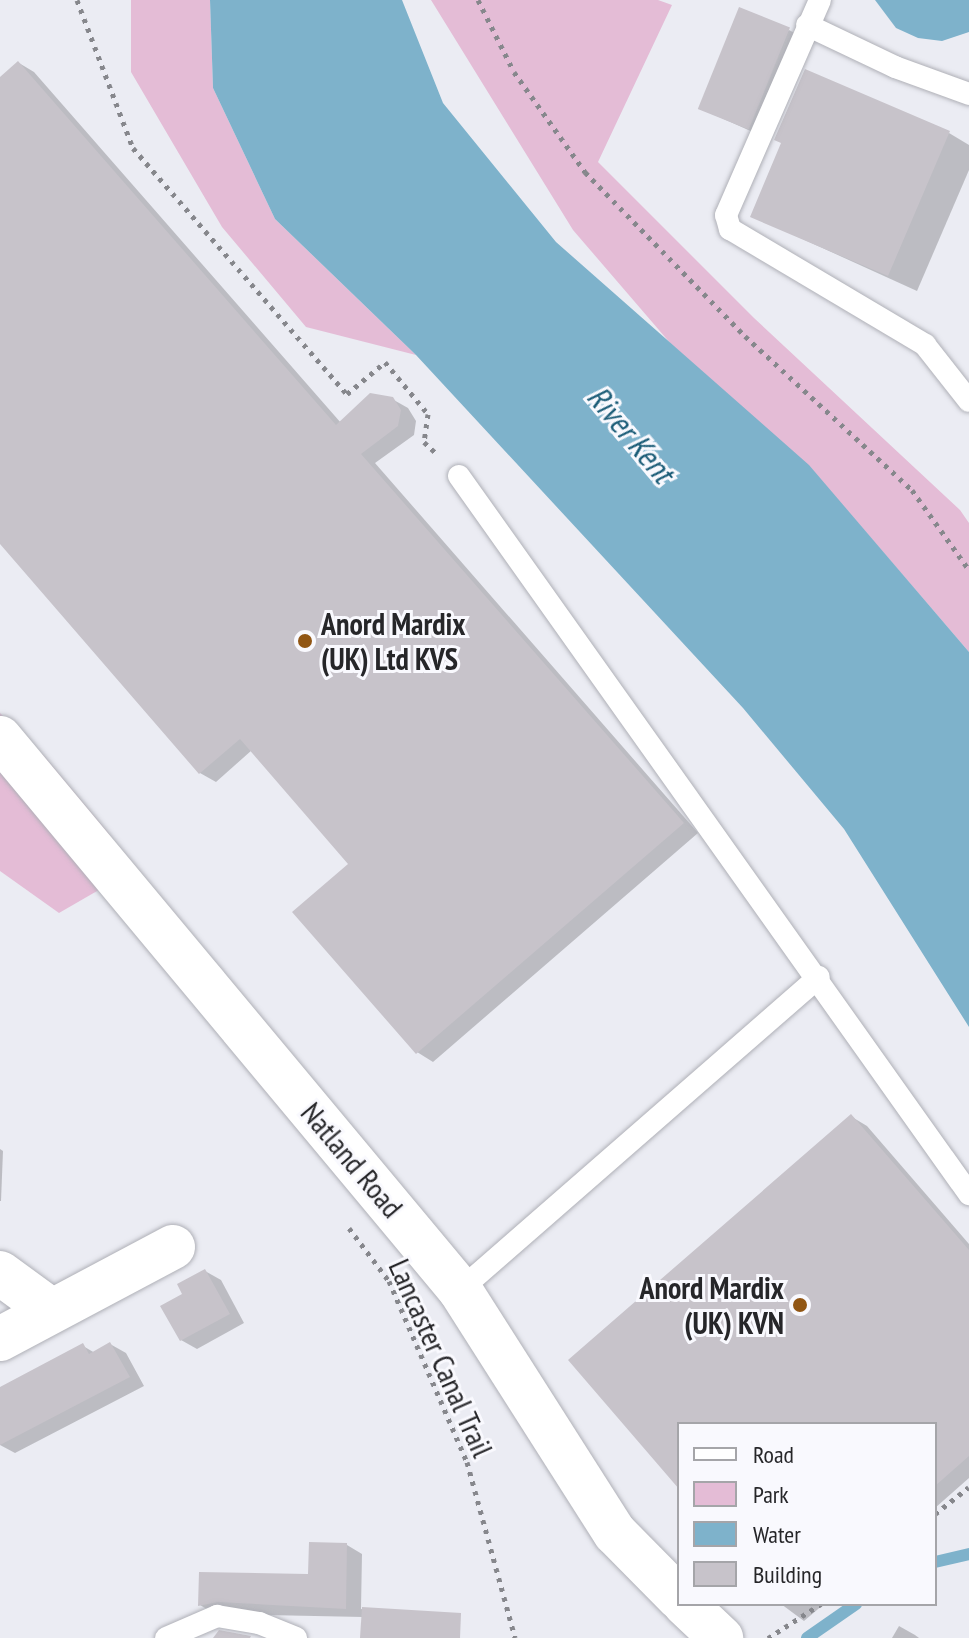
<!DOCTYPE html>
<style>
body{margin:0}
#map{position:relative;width:969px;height:1638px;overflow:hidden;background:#ebecf3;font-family:"PT Sans Narrow",sans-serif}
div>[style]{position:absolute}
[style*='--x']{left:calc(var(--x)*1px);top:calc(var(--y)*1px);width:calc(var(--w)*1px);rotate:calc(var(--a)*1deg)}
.green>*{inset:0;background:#e4bcd6}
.water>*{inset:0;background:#7eb2cb}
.shadow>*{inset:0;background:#0003}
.stream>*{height:12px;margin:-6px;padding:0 6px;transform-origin:6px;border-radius:6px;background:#7eb2cb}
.building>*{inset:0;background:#c7c3ca;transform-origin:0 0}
.path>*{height:5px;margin-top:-2.5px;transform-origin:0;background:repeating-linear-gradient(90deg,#86878c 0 4px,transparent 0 10px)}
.roads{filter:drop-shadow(0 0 2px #afb0b7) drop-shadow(0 0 2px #afb0b7)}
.service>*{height:22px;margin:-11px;padding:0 11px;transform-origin:11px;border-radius:11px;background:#fff}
.minor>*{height:44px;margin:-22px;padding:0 22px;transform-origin:22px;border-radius:22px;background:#fff}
.tertiary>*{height:44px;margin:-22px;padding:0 22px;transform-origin:22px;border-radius:22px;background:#fff}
.dots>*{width:22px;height:22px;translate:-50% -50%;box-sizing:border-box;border:4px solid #f9f9fe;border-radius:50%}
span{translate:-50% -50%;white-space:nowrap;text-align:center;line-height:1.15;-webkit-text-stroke:6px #f9f9fe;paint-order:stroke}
.poi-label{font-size:30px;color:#262629;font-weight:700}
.left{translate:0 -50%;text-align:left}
.right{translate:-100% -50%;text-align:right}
.street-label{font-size:30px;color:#262629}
.water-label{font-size:32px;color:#1c5d78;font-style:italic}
.legend{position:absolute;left:677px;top:1422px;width:260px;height:184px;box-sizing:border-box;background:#f9f9fe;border:2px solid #a5a5a9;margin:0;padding:10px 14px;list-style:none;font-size:24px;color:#262629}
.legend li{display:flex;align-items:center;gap:16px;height:40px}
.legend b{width:40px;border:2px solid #a5a5a9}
</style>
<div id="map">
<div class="green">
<i style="clip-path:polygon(131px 0,210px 0,213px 88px,275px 219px,416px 355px,306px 327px,222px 227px,131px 72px)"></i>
<i style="clip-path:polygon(431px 0,658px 0,672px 5px,598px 162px,754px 318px,960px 510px,969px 523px,969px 652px,809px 466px,671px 344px,573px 230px)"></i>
<i style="clip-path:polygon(0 713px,44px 756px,110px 835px,104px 887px,59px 913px,0 871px)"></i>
</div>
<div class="water">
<i style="clip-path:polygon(210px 0,402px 0,443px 103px,556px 242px,809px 465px,969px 652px,969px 1027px,844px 829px,743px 708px,416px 355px,275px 219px,213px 88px)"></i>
<i style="clip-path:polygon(875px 0,969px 0,969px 32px,942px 41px,918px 38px,896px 28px)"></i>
</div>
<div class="shadow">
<i style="clip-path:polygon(789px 30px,804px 38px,764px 137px,699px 108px)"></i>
<i style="clip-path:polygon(19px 63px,34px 72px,341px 423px,392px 399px,408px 408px,416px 421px,414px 435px,375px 463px,698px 833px,433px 1062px,417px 1052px,351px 864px,252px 750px,216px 782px,200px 773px,0 541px,0 80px)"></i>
<i style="clip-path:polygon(949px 133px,969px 145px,969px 170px,917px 291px,752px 216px)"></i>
<i style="clip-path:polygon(852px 1117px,867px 1126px,969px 1244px,969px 1478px,935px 1508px,935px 1424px,679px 1424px,679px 1486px,571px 1361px)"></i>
<i style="clip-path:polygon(0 1149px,3px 1151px,1px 1201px,0 1201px)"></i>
<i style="clip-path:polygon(205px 1271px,221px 1280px,244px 1323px,197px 1349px,181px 1340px,185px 1295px)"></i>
<i style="clip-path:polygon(110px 1344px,126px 1353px,144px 1386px,15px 1453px,0 1445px,0 1388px,83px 1346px,95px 1353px)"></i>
<i style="clip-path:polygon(347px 1545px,362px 1554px,361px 1609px,407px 1612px,430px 1638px,362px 1638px,363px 1617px,215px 1614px,200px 1605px,310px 1576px)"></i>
<i style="clip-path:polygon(781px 1604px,824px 1604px,804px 1621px)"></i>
<i style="clip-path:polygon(899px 1626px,915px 1635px,919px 1638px,892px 1638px)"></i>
</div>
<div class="stream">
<i style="--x:935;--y:1562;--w:35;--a:-13"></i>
<i style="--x:807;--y:1638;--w:60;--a:-34.8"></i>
</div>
<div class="building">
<i style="left:739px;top:7px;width:55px;height:110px;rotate:22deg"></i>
<i style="clip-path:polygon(18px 61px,336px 425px,370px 393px,393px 397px,401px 410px,398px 426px,361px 454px,684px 823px,416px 1054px,292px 912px,348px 864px,240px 739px,199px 774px,0 544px,0 77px)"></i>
<i style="clip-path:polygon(805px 69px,950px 131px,888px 276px,750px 217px,781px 143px,774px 140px)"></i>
<i style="clip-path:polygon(851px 1114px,969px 1250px,969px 1456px,935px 1486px,935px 1424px,679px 1424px,679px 1489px,568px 1360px)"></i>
<i style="clip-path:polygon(205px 1269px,230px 1314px,180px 1341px,160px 1306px,182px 1294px,177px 1284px)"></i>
<i style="clip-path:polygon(110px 1342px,130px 1377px,0 1445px,0 1387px,83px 1343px,89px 1354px)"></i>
<i style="clip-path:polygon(309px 1542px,347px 1543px,346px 1609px,218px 1602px,198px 1606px,199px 1572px,308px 1574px)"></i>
<i style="clip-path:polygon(362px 1607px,461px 1613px,460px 1638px,360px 1638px)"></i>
<i style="clip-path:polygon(219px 1630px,251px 1636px,250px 1638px,213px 1638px)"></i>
</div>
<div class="path">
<i style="--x:77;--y:0;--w:158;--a:69.3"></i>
<i style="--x:133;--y:148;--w:326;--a:49"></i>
<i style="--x:347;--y:394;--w:50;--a:-40.1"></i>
<i style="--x:385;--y:362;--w:67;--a:50.4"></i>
<i style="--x:428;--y:414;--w:28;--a:98"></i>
<i style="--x:424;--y:442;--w:18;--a:43"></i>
<i style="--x:478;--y:0;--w:80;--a:63.4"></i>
<i style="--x:514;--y:72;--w:123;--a:54.6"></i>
<i style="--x:585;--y:172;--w:229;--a:45.7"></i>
<i style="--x:745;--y:336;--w:227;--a:42.7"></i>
<i style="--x:912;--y:490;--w:98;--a:54.5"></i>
<i style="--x:349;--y:1228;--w:66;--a:53"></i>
<i style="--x:389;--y:1281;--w:197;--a:66.7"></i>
<i style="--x:467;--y:1462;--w:182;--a:74.7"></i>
<i style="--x:935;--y:1514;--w:43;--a:-38.5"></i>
<i style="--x:768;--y:1638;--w:63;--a:-32.7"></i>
</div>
<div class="roads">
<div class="service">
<i style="--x:820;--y:0;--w:235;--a:113.6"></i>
<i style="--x:726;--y:215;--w:15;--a:74"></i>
<i style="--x:730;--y:229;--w:227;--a:30.7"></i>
<i style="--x:925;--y:345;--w:71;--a:51.8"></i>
<i style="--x:807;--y:25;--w:98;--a:25.5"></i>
<i style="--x:895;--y:67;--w:79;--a:20"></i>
<i style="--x:459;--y:476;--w:881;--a:54.61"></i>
<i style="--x:460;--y:1290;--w:476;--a:-41.1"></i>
<i style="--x:166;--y:1638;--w:56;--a:-23.3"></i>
<i style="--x:217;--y:1616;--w:43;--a:9.5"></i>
<i style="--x:259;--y:1623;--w:40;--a:22"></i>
</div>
<div class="minor">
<i style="--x:0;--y:1273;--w:64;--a:36.2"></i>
<i style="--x:0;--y:1339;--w:196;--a:-28"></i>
</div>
<div class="tertiary">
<i style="--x:0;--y:738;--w:719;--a:50.19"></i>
<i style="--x:460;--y:1290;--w:288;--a:57.5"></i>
<i style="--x:615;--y:1533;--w:91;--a:45.4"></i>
<i style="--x:685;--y:1604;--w:50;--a:43.4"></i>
</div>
</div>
<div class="dots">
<i style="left:305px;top:641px;background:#915614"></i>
<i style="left:800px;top:1305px;background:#915614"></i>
</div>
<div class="poi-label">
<span class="left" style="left:321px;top:641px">Anord Mardix<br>(UK) Ltd KVS</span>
<span class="right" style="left:784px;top:1305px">Anord Mardix<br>(UK) KVN</span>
</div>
<div class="street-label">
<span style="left:352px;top:1160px;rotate:50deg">Natland Road</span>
<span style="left:441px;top:1358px;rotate:66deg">Lancaster Canal Trail</span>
</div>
<div class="water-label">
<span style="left:631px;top:434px;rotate:50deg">River Kent</span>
</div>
<ul class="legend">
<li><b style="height:10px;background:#fff"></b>Road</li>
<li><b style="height:22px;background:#e4bcd6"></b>Park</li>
<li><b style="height:22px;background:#7eb2cb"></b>Water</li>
<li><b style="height:22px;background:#c7c3ca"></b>Building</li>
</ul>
</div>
